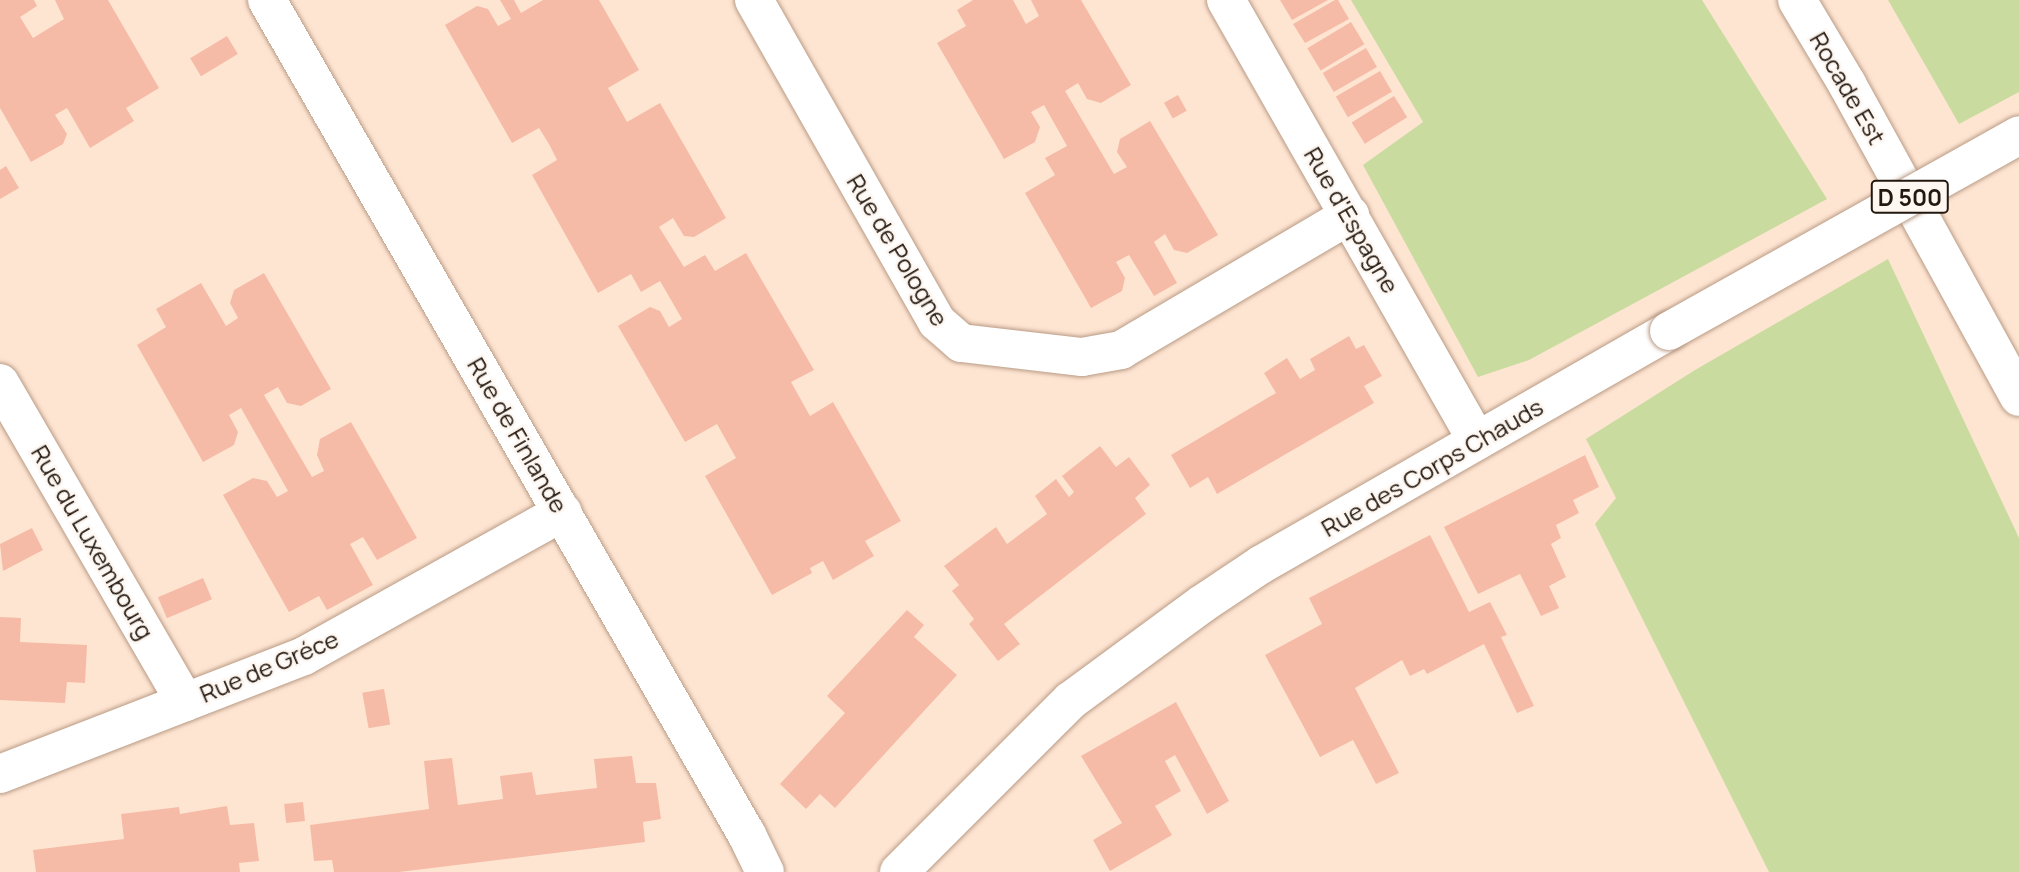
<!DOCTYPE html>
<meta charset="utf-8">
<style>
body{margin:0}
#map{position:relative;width:2019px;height:872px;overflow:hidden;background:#fee5d2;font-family:Manrope,sans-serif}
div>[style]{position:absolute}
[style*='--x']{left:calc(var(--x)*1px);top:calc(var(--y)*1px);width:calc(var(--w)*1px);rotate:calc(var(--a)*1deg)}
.green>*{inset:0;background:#c9db9f}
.building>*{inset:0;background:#f6bba6;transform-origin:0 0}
.roads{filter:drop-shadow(0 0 2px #b99b85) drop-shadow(0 0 2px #b99b85)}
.minor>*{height:38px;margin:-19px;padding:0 19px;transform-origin:19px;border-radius:19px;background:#fff}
.highway>*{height:38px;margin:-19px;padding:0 19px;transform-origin:19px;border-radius:19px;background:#fff}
.bridges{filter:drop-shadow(0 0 2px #b99b85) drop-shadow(0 0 2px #b99b85)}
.minor-bridge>*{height:38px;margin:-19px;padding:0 19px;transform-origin:19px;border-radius:19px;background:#fff}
span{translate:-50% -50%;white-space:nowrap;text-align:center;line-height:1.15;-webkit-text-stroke:5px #fdf6f1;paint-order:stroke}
.shield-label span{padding:2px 5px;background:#fdf6f1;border:2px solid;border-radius:5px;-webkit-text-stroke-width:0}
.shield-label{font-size:23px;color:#23180f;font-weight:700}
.street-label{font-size:24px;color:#23180f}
</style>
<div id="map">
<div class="green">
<i style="clip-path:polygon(1351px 0,1702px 0,1827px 199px,1529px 360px,1478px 377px,1363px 165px,1423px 122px)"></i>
<i style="clip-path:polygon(1888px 0,2019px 0,2019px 92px,1959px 124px)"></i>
<i style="clip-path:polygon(1888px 259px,2019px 538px,2019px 872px,1769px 872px,1595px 524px,1616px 498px,1586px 439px,1695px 370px)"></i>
</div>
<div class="building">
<i style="clip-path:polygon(0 0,34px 0,37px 6px,20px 17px,33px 38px,64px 19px,55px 0,108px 0,159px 88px,126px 108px,134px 121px,90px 148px,67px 108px,55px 115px,67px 134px,63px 144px,31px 162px,0 108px)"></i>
<i style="clip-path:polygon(500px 0,514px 0,521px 13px,543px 0,599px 0,639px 70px,608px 88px,627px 122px,660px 103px,726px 218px,694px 237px,684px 236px,673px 218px,659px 227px,684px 267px,705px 255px,715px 271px,746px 253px,814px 370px,791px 382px,810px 416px,833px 402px,901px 521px,865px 541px,874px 556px,833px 580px,823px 561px,810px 568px,812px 573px,772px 595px,705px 476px,736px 458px,717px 424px,685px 442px,618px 326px,650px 307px,660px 311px,669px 327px,682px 319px,660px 281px,641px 292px,631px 274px,598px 293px,532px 175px,557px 160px,549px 144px,539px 128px,512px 143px,445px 25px,477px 6px,488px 9px,498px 26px,511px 19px)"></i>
<i style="clip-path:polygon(973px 0,1013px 0,1026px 24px,1039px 16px,1031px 0,1081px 0,1131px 85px,1101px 103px,1087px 99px,1078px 83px,1065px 91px,1114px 174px,1127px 167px,1117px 152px,1120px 139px,1150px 121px,1218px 235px,1187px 253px,1174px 250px,1165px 234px,1154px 242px,1177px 283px,1154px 296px,1129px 255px,1116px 262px,1125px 278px,1122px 291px,1091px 308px,1025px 193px,1055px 175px,1045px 158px,1067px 146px,1044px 105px,1031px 112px,1040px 127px,1035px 142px,1004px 159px,937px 43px,966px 26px,957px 10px)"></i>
<i style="clip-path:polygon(1280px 0,1328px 0,1292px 20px)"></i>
<i style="clip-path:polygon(1335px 0,1338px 0,1349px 19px,1305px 43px,1293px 24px)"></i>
<i style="left:1351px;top:22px;width:26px;height:51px;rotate:59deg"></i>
<i style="left:227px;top:36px;width:21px;height:43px;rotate:59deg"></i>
<i style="left:1366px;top:48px;width:22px;height:50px;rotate:60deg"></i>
<i style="left:1380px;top:71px;width:24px;height:51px;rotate:60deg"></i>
<i style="left:1178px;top:95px;width:18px;height:16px;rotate:61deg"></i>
<i style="left:1394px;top:96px;width:25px;height:50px;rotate:58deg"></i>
<i style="clip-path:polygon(6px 166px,19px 188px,0 199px,0 170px)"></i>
<i style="clip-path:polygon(264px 273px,331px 389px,301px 406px,287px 403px,278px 387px,264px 395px,312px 477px,324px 471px,317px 455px,320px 439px,351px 422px,417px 538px,377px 560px,363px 537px,350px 544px,373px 585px,327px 610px,319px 596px,289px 612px,223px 495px,253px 478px,267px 481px,277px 497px,288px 491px,241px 408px,229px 415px,238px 432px,234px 445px,203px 462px,137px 345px,166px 327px,156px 309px,201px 283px,226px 326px,238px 318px,230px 303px,234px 290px)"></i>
<i style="clip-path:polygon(1349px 336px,1356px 349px,1364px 345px,1382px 376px,1364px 386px,1374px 403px,1217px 494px,1208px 477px,1190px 488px,1171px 455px,1276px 393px,1264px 373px,1287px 358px,1300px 379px,1315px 370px,1310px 359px)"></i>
<i style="clip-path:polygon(1100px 446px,1116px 467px,1129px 457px,1150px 485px,1135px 498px,1146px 514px,1004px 624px,1020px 644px,998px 661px,969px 624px,974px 619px,952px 591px,959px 585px,944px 566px,996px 527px,1007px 544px,1047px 514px,1035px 496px,1056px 479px,1069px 497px,1074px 492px,1062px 476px)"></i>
<i style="clip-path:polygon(1585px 455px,1599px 487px,1573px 500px,1579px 513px,1556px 525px,1561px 538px,1551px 544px,1566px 577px,1549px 586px,1559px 608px,1541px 616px,1520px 574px,1478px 594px,1444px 527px)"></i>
<i style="clip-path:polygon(32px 528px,43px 550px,3px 571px,0 544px)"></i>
<i style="clip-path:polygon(1430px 535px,1469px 612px,1490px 602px,1507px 635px,1501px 637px,1534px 706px,1517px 713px,1484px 644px,1427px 674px,1424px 669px,1410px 676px,1402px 660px,1355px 688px,1399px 773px,1376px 784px,1353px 740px,1320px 757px,1265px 655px,1322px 624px,1309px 598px)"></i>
<i style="left:203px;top:578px;width:23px;height:49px;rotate:67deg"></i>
<i style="clip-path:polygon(907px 610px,924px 625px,914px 637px,957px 675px,835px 808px,820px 794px,806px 809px,780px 784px,845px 713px,827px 696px)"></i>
<i style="clip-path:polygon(0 617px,21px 618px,20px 642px,87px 645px,85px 683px,67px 682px,65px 703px,0 700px)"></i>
<i style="left:384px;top:689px;width:36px;height:22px;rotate:80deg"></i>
<i style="clip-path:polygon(1176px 702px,1229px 801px,1207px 814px,1175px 755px,1165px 761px,1181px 791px,1155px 806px,1172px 835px,1110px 871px,1093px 840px,1122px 823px,1081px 756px)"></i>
<i style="clip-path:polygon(632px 756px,636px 783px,656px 783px,661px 819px,643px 822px,645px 842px,399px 872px,334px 872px,332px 860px,314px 861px,310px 825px,429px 809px,424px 761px,452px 758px,458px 805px,503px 799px,500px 776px,532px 772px,536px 795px,597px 788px,594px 759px)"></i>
<i style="left:303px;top:802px;width:19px;height:19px;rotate:84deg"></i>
<i style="clip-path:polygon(227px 806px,230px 825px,254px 823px,259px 861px,239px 863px,240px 872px,36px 872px,33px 850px,124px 839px,121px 814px,179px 807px,180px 814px)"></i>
</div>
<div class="roads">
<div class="minor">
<i style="--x:267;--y:0;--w:963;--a:60.11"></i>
<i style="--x:747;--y:835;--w:41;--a:64.1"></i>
<i style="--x:754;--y:0;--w:370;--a:60.4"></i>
<i style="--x:937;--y:322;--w:32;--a:41"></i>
<i style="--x:961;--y:343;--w:122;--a:6.6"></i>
<i style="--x:1082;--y:357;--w:40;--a:-10"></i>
<i style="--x:1121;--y:350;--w:266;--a:-30.5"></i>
<i style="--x:1226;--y:0;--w:507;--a:60.35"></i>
<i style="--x:0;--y:383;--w:369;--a:59.9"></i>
<i style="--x:0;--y:774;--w:326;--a:-21.2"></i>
<i style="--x:304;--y:656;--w:296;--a:-29.1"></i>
<i style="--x:899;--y:872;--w:242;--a:-45"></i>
<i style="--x:1070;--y:701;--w:164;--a:-36.3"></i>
<i style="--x:1202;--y:604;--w:72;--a:-33.7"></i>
<i style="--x:1262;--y:564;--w:469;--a:-29.8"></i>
</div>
<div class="highway">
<i style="--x:1797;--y:0;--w:98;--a:59.2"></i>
<i style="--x:1847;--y:84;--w:357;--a:61.2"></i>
</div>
</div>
<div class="bridges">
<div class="minor-bridge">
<i style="--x:1669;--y:331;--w:401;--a:-29.2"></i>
</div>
</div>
<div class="shield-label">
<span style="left:1910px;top:197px">D 500</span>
</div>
<div class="street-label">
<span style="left:1848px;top:88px;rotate:60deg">Rocade Est</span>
<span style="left:1352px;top:220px;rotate:60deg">Rue d'Espagne</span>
<span style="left:898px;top:250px;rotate:59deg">Rue de Pologne</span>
<span style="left:518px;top:435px;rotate:60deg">Rue de Finlande</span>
<span style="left:1432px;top:467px;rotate:-30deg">Rue des Corps Chauds</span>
<span style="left:93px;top:542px;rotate:60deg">Rue du Luxembourg</span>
<span style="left:269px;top:666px;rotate:-23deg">Rue de Gréce</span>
</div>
</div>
